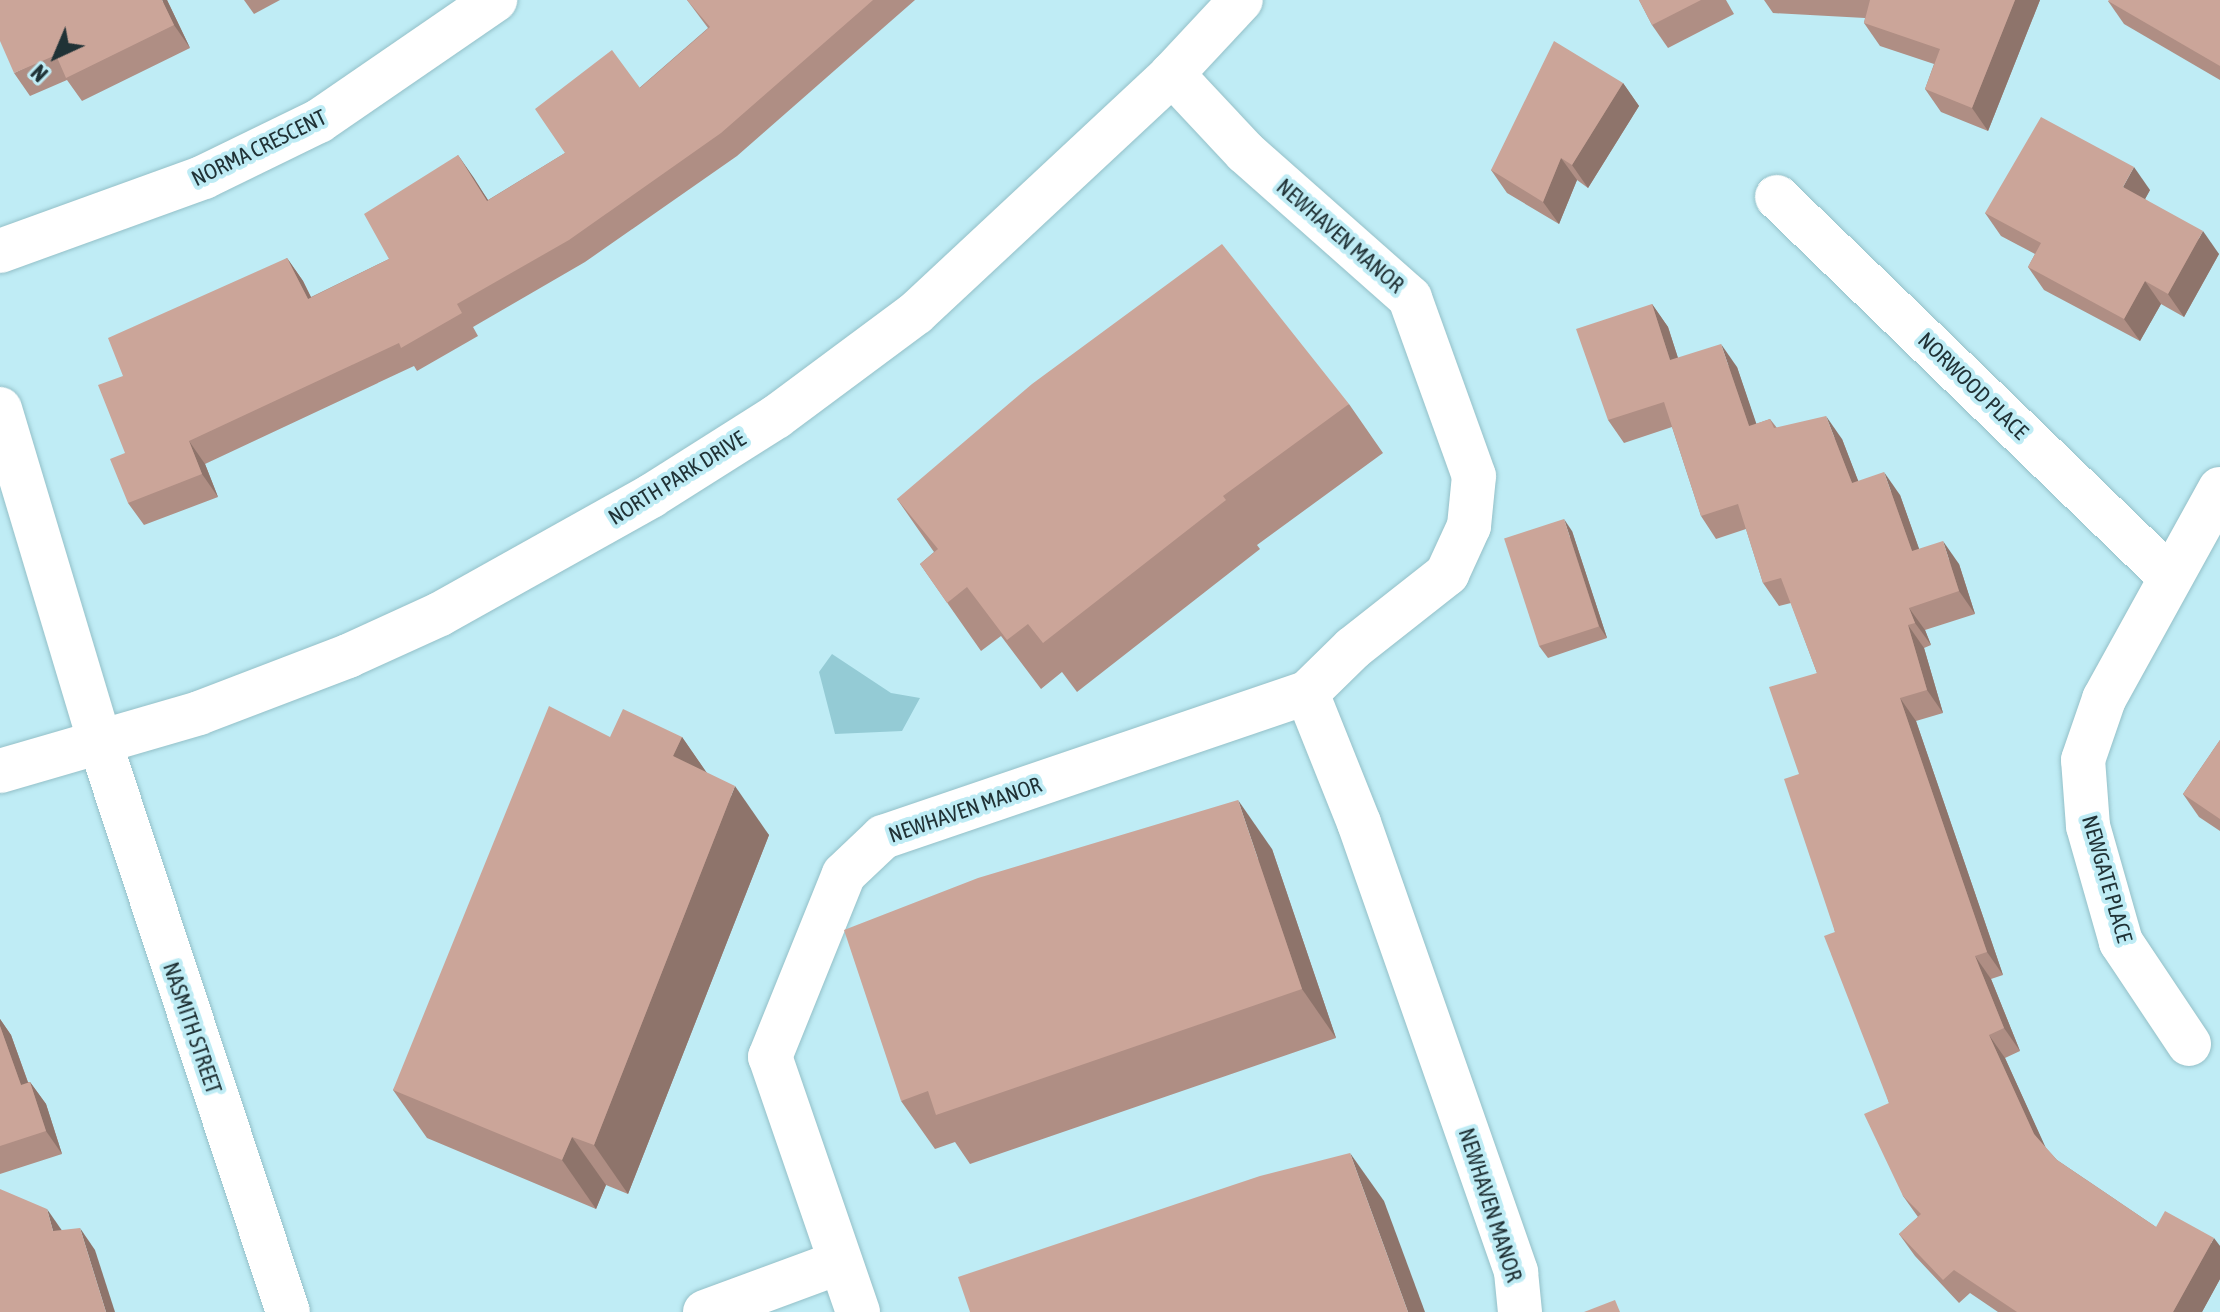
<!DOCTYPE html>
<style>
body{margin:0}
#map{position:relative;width:2220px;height:1312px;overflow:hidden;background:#bfecf5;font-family:"Asap Condensed",sans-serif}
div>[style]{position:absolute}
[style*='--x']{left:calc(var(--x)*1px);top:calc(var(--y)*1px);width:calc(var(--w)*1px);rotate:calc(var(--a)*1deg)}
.green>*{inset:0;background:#94cbd5}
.roads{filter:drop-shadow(0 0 2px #94c0c8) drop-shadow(0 0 2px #94c0c8)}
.minor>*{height:44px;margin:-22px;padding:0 22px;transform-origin:22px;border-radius:22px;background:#fff}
.tertiary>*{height:44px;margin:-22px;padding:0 22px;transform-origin:22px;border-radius:22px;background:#fff}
.secondary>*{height:44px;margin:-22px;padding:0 22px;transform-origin:22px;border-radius:22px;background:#fff}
.wall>*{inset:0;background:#af8e84}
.shaded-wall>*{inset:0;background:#8e746b}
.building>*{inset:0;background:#cba599;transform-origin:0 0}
span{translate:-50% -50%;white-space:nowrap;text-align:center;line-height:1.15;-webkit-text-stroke:8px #bfecf5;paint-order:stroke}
.street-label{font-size:22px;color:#203236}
.north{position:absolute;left:16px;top:16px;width:80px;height:80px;-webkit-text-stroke:6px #bfecf5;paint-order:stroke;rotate:224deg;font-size:22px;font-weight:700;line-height:32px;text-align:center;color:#203236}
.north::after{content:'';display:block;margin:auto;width:28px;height:36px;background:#203236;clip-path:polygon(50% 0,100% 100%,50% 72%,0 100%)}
</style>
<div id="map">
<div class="green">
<i style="clip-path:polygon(832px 654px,891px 693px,920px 698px,902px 731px,835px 734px,819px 672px)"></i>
</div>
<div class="roads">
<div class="minor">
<i style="--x:1777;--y:197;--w:545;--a:44.03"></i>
<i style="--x:0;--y:251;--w:217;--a:-19.9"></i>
<i style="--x:204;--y:177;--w:128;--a:-26"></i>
<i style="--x:319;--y:121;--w:214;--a:-34.5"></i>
<i style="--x:0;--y:409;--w:349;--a:73.3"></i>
<i style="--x:1307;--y:693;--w:140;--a:68.2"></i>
<i style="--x:1359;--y:823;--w:476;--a:70.7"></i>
<i style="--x:1516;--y:1272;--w:40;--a:84.3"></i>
<i style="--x:2189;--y:1044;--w:123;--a:-123.7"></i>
<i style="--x:2121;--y:942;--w:121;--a:-105.9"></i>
<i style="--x:2088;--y:826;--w:66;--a:-94.3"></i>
<i style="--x:2083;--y:760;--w:65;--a:-71"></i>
<i style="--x:2104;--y:699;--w:240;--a:-61.1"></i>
<i style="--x:705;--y:1312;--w:144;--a:-20.3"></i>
<i style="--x:858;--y:1312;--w:270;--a:-109"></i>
<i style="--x:770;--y:1057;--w:197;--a:-68"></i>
<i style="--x:844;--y:874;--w:54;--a:-43.5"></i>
<i style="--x:883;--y:837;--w:448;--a:-18.8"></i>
<i style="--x:1307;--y:693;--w:64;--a:-44.4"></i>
<i style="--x:1353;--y:648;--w:120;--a:-38.2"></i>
<i style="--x:1447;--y:574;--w:53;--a:-65.4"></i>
<i style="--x:1469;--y:526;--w:50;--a:-84.3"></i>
<i style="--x:1474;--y:476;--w:189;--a:-109.8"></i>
<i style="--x:1410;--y:298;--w:220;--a:-138.5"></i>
<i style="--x:1245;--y:152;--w:107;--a:-133.1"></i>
</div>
<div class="tertiary">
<i style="--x:100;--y:743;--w:599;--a:71.72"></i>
</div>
<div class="secondary">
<i style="--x:0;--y:771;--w:207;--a:-16.2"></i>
<i style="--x:199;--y:713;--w:160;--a:-20.9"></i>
<i style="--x:348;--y:656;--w:101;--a:-24.5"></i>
<i style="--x:440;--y:614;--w:242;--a:-29.2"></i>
<i style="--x:651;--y:496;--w:148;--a:-32.3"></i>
<i style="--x:776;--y:417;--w:174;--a:-36.6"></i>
<i style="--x:916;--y:313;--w:350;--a:-43"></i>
<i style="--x:1172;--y:74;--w:101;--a:-47"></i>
</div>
</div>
<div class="wall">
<i style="clip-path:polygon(167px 0,190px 48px,82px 101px,67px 80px,30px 96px,14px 73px)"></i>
<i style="clip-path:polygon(244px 0,280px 0,254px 14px)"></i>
<i style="clip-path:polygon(687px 0,915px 0,737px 156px,585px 262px,473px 327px,478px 336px,417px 371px,414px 366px,205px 464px,218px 497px,144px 525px,128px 503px,123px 376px,287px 258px,303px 281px,311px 297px,389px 259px,458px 155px,488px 200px,565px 153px,708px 28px)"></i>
<i style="clip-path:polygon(1639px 0,1726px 0,1734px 14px,1668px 48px,1652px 25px)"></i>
<i style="clip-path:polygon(1764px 0,2040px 0,1988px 131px,1941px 112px,1925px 89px,1934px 64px,1880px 46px,1864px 23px,1865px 18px,1773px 13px)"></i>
<i style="clip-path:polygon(2220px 0,2220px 80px,2124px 24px,2108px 1px)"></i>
<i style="clip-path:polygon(1623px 83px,1639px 106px,1588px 188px,1577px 180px,1559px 224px,1507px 193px,1491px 170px)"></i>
<i style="clip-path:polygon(2150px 190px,2145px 199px,2219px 254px,2184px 317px,2161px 304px,2140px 341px,2044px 290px,2028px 267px,2035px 254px,2001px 236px,1985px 213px)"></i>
<i style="clip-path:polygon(1652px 304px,1668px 327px,1678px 358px,1737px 367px,1756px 424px,1770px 419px,1777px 428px,1842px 439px,1858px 481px,1900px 495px,1919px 549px,1959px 564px,1975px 614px,1925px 630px,1931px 645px,1924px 648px,1943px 713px,1916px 721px,2003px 975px,1991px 979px,2020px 1051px,2005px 1058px,2045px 1147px,2057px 1160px,2156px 1227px,2220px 1246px,2220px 1279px,2202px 1312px,1998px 1312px,1970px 1293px,1959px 1303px,1915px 1256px,1899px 1234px,1918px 1217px,1903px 1196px,1889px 1103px,1835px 932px,1799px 774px,1817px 673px,1791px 603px,1779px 606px,1763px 583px,1746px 529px,1716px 539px,1701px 516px,1672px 427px,1624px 443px,1608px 420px)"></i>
<i style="clip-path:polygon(1349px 404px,1383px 453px,1257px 545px,1260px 549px,1077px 692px,1062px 672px,1041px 689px,1001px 636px,981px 651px,920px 564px,934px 552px,897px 499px)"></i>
<i style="clip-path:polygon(1572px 531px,1607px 638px,1548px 658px,1539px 646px)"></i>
<i style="clip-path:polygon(610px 737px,682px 737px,706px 772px,769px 835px,628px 1194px,606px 1185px,596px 1209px,427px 1138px,393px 1090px)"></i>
<i style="clip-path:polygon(2220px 740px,2220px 831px,2199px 817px,2183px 794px)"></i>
<i style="clip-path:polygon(1272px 849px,1336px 1038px,970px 1164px,955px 1142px,935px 1149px,901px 1101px)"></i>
<i style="clip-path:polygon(0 1019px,11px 1035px,28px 1082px,30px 1082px,46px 1104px,62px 1154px,0 1174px)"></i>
</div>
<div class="shaded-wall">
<i style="clip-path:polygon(162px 0,167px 0,190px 48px,174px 25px)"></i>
<i style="clip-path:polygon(2015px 0,2040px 0,1988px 131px,1972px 108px)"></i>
<i style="clip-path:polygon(1623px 83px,1639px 106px,1588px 188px,1572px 165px)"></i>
<i style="clip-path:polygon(458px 155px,474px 178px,503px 224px,487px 201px)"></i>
<i style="clip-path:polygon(1561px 158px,1577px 180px,1559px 224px,1543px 202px)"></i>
<i style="clip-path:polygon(2134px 167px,2150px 190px,2139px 210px,2123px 187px)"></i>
<i style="clip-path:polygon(2203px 231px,2219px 254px,2184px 317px,2168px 294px)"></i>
<i style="clip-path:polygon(287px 258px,303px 281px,323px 322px,308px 299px)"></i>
<i style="clip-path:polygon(2145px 281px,2161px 304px,2140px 341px,2124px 319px)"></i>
<i style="clip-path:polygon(1652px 304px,1668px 327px,1686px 383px,1670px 360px)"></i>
<i style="clip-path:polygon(1721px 344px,1737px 367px,1765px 449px,1749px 426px)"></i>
<i style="clip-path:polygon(1826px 416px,1842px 439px,1868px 506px,1852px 483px)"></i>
<i style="clip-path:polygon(189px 441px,205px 464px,218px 497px,202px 474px)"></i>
<i style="clip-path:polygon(1884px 472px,1900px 495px,1928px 574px,1912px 551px)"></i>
<i style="clip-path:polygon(1564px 519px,1572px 531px,1607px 638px,1599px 626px)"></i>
<i style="clip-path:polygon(1943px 541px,1959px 564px,1975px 614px,1959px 591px)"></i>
<i style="clip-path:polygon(1909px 608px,1925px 630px,1931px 645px,1915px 623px)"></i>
<i style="clip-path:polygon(1908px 625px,1924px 648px,1943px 713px,1927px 690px)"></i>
<i style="clip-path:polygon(1900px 698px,1916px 721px,2003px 975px,1987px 952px)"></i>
<i style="clip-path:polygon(682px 737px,716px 786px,673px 756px)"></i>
<i style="clip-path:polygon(735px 786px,769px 835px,628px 1194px,594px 1145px)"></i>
<i style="clip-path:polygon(1238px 800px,1272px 849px,1336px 1038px,1302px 989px)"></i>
<i style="clip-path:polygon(1975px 956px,1991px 979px,2020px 1051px,2004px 1028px)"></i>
<i style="clip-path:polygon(0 1019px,11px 1035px,37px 1108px,21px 1085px,0 1026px)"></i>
<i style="clip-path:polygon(1989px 1035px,2005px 1058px,2050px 1157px,2034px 1134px)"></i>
<i style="clip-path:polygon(30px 1082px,46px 1104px,62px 1154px,46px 1131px)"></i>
<i style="clip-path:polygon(572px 1137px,606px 1185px,596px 1209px,562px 1160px)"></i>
<i style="clip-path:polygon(1350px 1153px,1384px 1201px,1425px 1312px,1408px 1312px)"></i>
<i style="clip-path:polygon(47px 1209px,63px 1232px,53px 1231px)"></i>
<i style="clip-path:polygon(80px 1228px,95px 1250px,115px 1312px,106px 1312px)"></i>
<i style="clip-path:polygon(2214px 1238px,2220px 1246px,2220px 1279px,2202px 1312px,2173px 1312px)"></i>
</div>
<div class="building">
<i style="clip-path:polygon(0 0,162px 0,174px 25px,66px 78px,56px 55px,14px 73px,0 41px)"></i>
<i style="clip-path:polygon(687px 0,873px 0,721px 133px,569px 240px,457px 304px,462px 313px,401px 348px,399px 343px,189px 441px,202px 474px,128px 503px,110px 459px,125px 453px,98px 385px,123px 376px,108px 338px,287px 258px,308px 299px,389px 259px,364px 214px,458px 155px,487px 201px,565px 153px,535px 109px,612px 50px,640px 88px,710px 27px)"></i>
<i style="clip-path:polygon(1639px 0,1701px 0,1652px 25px)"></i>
<i style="clip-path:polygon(1870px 0,2015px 0,1972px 108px,1925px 89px,1940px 49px,1864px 23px)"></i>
<i style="clip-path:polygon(2109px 0,2220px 0,2220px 66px,2108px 1px)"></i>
<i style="clip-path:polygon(1554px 41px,1623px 83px,1572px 165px,1561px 158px,1543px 202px,1491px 170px)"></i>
<i style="clip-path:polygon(2041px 117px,2134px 167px,2123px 187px,2203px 231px,2168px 294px,2145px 281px,2124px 319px,2028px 267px,2041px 243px,1985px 213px)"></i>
<i style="clip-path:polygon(1222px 244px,1349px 404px,1223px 496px,1226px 500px,1043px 643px,1028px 624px,1007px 640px,967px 587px,947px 603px,920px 564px,938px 549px,897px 499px,1032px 384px)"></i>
<i style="clip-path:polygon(1652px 304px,1670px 360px,1721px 344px,1749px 426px,1770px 419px,1774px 428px,1826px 416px,1852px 483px,1884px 472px,1912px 551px,1943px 541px,1959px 591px,1909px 608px,1915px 623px,1908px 625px,1927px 690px,1900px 698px,1987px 952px,1975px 956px,2004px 1028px,1989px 1035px,2034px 1134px,2057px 1160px,2156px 1227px,2165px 1211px,2214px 1238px,2173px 1312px,2017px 1312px,1954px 1270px,1943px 1280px,1899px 1234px,1921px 1214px,1903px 1196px,1864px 1114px,1889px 1103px,1824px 936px,1835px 932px,1784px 779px,1799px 774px,1769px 687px,1817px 673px,1781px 578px,1763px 583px,1738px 504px,1701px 516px,1664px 402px,1608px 420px,1576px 329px)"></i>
<i style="left:1564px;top:519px;width:113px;height:63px;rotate:72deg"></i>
<i style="clip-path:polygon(549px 706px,610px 737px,623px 709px,682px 737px,673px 756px,735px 786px,594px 1145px,572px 1137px,562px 1160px,393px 1090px)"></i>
<i style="clip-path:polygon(2220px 740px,2220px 819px,2183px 794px)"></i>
<i style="clip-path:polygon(1238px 800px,1302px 989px,936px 1115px,928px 1091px,901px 1101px,844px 930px,978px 878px)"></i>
<i style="clip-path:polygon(0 1026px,21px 1085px,30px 1082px,46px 1131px,0 1146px)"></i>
<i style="clip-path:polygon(1350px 1153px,1408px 1312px,970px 1312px,958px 1277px,1260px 1176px)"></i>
<i style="clip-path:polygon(0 1189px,47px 1209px,53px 1231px,80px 1228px,106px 1312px,0 1312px)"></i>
<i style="clip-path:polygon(1615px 1300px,1620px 1312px,1584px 1312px)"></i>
</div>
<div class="street-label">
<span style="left:259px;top:148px;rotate:-26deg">NORMA CRESCENT</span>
<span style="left:1340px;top:236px;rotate:41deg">NEWHAVEN MANOR</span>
<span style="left:1973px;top:386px;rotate:44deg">NORWOOD PLACE</span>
<span style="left:677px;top:478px;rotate:-32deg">NORTH PARK DRIVE</span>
<span style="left:965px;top:810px;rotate:-19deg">NEWHAVEN MANOR</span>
<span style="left:2107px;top:879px;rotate:74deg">NEWGATE PLACE</span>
<span style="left:192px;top:1028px;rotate:71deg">NASMITH STREET</span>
<span style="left:1490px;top:1205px;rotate:72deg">NEWHAVEN MANOR</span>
</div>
<div class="north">N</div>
</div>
